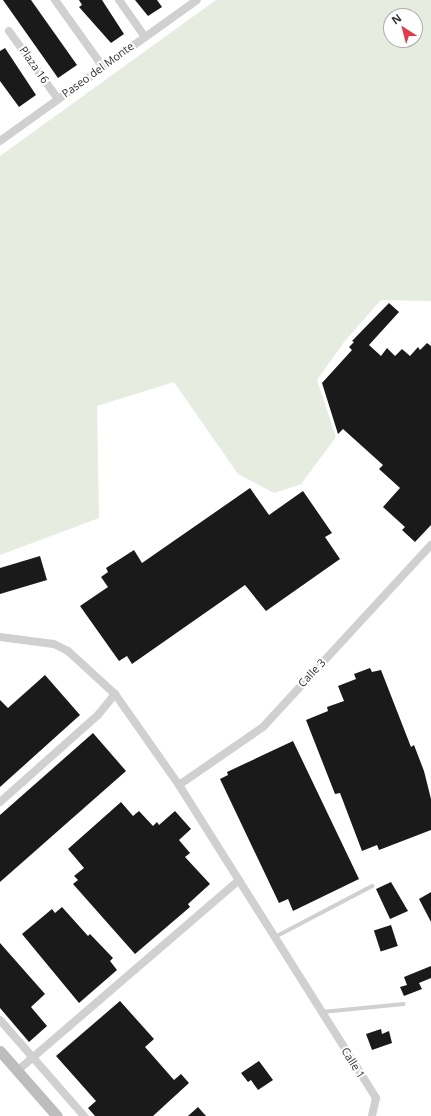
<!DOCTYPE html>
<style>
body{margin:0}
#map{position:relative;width:431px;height:1116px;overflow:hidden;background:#fff;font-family:"Open Sans",sans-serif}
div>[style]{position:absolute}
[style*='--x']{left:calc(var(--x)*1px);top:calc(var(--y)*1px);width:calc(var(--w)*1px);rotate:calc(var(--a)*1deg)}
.green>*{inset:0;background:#e6ecdf}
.building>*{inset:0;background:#1a1a1a;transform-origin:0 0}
.lane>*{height:4px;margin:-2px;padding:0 2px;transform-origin:2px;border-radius:2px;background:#d0d0d0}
.street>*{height:8px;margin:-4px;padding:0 4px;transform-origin:4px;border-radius:4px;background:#d0d0d0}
.secondary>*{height:11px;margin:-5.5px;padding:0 5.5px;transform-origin:5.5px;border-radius:5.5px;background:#bdbdbd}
span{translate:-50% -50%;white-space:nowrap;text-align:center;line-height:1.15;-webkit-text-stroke:4px #fff;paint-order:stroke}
.street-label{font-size:11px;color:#333}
.north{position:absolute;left:383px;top:8px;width:40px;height:40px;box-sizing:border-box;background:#fff;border:1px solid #adadad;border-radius:50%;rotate:324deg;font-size:11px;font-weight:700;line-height:16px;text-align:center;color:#333}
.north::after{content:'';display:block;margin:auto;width:14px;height:18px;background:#e63946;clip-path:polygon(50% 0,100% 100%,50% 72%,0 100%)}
</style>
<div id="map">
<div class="green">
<i style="clip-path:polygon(evenodd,216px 0,431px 0,431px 301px,381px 300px,344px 342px,317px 380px,336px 437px,301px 484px,274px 493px,238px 474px,174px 382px,97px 406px,99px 518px,0 555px,0 156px,216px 0,391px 16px,415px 16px,415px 40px,391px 40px,391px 16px)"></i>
</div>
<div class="building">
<i style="clip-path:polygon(3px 0,31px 0,77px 65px,58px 78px)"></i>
<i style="clip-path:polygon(79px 0,102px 0,124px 34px,111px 43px,79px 7px,82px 5px)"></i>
<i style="clip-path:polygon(135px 0,157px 0,162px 7px,148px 16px)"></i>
<i style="clip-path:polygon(5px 48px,36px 95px,19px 107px,0 81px,0 51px)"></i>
<i style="clip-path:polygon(389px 303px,399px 312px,369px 345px,381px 356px,387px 348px,395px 356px,402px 349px,410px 356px,418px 347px,420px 350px,427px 343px,431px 346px,431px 525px,415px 542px,402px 530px,405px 527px,383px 507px,400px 488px,379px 469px,383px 465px,343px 429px,338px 434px,322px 383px,352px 350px,349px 347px,354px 342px,352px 341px)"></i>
<i style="clip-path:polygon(250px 488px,269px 515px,303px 491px,332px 533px,325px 537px,340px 559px,266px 611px,245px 585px,132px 664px,127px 656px,119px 661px,80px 606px,108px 587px,101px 577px,108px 572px,106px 568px,134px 550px,142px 563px)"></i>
<i style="clip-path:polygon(40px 556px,47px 580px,0 594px,0 568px)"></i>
<i style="clip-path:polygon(370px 668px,372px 672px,381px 670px,411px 747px,414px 745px,424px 771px,431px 799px,431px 830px,379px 850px,377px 845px,362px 851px,340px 793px,335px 794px,306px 720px,328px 711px,327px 707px,344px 701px,338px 686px,356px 679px,354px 674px)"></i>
<i style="clip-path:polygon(45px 675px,80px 715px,0 787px,0 700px,8px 708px)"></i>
<i style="clip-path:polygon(93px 733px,126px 771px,0 882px,0 815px)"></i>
<i style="clip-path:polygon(293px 741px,359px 879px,293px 911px,288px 899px,279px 903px,220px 779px,228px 775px,227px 772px)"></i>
<i style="clip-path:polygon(121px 802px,133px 816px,139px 811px,153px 826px,157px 822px,159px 825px,175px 811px,191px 829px,179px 840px,190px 853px,185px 857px,210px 884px,188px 904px,190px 907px,135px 954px,73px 884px,78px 880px,74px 876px,84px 868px,68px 849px)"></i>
<i style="clip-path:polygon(391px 882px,408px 911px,390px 919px,376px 889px)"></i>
<i style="clip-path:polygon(431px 892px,431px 922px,419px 899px)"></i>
<i style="clip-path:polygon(62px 907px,88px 936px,90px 934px,113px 958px,110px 961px,117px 970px,79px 1003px,22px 934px,52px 909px,55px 913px)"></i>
<i style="left:391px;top:925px;width:22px;height:18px;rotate:72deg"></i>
<i style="clip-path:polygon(0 943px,45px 994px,31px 1007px,47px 1026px,29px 1042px,0 1008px)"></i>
<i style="clip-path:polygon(431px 966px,431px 978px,419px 983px,422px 989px,404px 996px,400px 987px,407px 985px,404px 977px)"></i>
<i style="clip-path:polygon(120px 1001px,154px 1039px,145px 1047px,174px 1080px,181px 1074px,189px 1083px,153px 1116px,95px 1116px,88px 1108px,96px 1101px,56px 1056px)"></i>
<i style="clip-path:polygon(381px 1029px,382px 1034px,389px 1031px,392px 1043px,372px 1050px,366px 1034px)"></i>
<i style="clip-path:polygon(259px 1061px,273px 1080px,258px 1090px,251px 1080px,248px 1082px,241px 1073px)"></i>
<i style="clip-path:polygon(198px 1107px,206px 1116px,188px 1116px)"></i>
</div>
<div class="lane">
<i style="--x:275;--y:937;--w:110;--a:-27.7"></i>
<i style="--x:322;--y:1012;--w:82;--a:-5.6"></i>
</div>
<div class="street">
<i style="--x:55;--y:0;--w:82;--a:54.4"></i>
<i style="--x:119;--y:0;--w:45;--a:54.9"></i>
<i style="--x:9;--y:31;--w:84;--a:54.2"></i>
<i style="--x:0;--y:141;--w:242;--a:-35.6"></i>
<i style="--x:0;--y:637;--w:54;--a:7.4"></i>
<i style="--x:54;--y:644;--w:16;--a:27"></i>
<i style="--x:68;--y:651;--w:64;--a:42.5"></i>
<i style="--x:115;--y:694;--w:111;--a:54.9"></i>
<i style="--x:179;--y:785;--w:370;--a:57.8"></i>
<i style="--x:376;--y:1098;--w:18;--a:103"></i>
<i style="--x:179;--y:785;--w:102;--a:-34.6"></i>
<i style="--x:263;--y:727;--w:248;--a:-47.3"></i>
<i style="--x:0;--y:802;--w:131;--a:-41.6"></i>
<i style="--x:98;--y:715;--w:27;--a:-51"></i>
<i style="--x:0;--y:1020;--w:128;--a:48.8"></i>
<i style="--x:17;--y:1071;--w:293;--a:-40.7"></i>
</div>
<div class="secondary">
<i style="--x:0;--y:1051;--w:86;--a:48.8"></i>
</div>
<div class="street-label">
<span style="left:34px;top:65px;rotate:55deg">Plaza 16</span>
<span style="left:98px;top:70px;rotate:-36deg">Paseo del Monte</span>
<span style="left:312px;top:673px;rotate:-47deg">Calle 3</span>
<span style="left:353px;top:1063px;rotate:58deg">Calle 1</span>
</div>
<div class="north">N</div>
</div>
